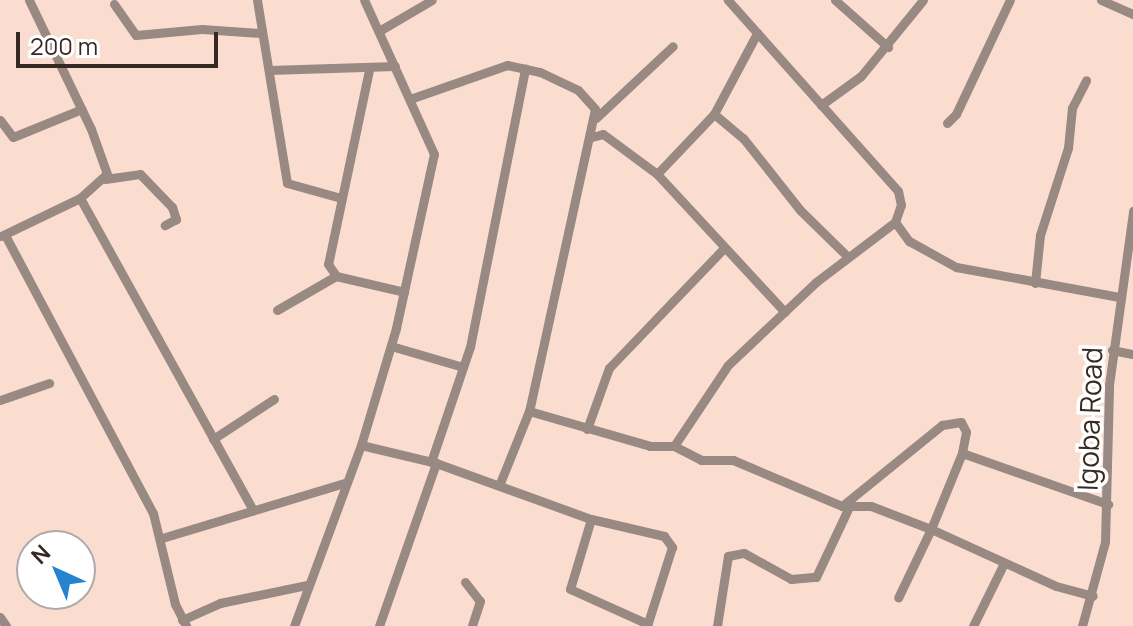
<!DOCTYPE html>
<style>
body{margin:0}
#map{position:relative;width:1133px;height:626px;overflow:hidden;background:#fbddd0;font-family:Manrope,sans-serif}
div>[style]{position:absolute}
[style*='--x']{left:calc(var(--x)*1px);top:calc(var(--y)*1px);width:calc(var(--w)*1px);rotate:calc(var(--a)*1deg)}
.minor>*{height:9px;margin:-4.5px;padding:0 4.5px;transform-origin:4.5px;border-radius:4.5px;background:#988982}
span{translate:-50% -50%;white-space:nowrap;text-align:center;line-height:1.15;-webkit-text-stroke:7px #fff;paint-order:stroke}
.street-label{font-size:28px;color:#362822}
.north{position:absolute;left:16px;top:530px;width:80px;height:80px;box-sizing:border-box;background:#fff;border:2px solid #afa9a7;border-radius:50%;rotate:316deg;font-size:22px;font-weight:700;line-height:32px;text-align:center;color:#362822}
.north::after{content:'';display:block;margin:auto;width:28px;height:36px;background:#2783d0;clip-path:polygon(50% 0,100% 100%,50% 72%,0 100%)}
.scale{position:absolute;left:16px;top:32px;width:202px;height:36px;box-sizing:border-box;border:4px solid #362822;border-top:0;padding-left:10px;font-size:24px;line-height:28px;white-space:nowrap;color:#362822;-webkit-text-stroke:6px #fff;paint-order:stroke}
</style>
<div id="map">
<div class="minor">
<i style="--x:257;--y:0;--w:185;--a:80.7"></i>
<i style="--x:287;--y:183;--w:56;--a:15.5"></i>
<i style="--x:835;--y:0;--w:71;--a:41.6"></i>
<i style="--x:1101;--y:0;--w:35;--a:24"></i>
<i style="--x:114;--y:4;--w:38;--a:55"></i>
<i style="--x:136;--y:35;--w:66;--a:-5.2"></i>
<i style="--x:202;--y:29;--w:59;--a:3.9"></i>
<i style="--x:379;--y:31;--w:61;--a:-30.3"></i>
<i style="--x:269;--y:70;--w:126;--a:-1.8"></i>
<i style="--x:369;--y:70;--w:198;--a:101.9"></i>
<i style="--x:328;--y:264;--w:14;--a:56"></i>
<i style="--x:336;--y:276;--w:70;--a:13.2"></i>
<i style="--x:410;--y:99;--w:103;--a:-19.3"></i>
<i style="--x:507;--y:65;--w:34;--a:12"></i>
<i style="--x:540;--y:72;--w:42;--a:25.3"></i>
<i style="--x:578;--y:90;--w:25;--a:48"></i>
<i style="--x:595;--y:109;--w:309;--a:102.3"></i>
<i style="--x:529;--y:411;--w:78;--a:111.9"></i>
<i style="--x:821;--y:105;--w:49;--a:-35.9"></i>
<i style="--x:861;--y:76;--w:98;--a:-50.8"></i>
<i style="--x:714;--y:114;--w:38;--a:40"></i>
<i style="--x:743;--y:138;--w:92;--a:51.6"></i>
<i style="--x:800;--y:210;--w:67;--a:44.4"></i>
<i style="--x:596;--y:118;--w:105;--a:-43.1"></i>
<i style="--x:0;--y:120;--w:21;--a:53"></i>
<i style="--x:13;--y:137;--w:74;--a:-22.1"></i>
<i style="--x:947;--y:123;--w:13;--a:-45"></i>
<i style="--x:956;--y:114;--w:126;--a:-64.7"></i>
<i style="--x:592;--y:137;--w:11;--a:-15"></i>
<i style="--x:603;--y:134;--w:67;--a:36.5"></i>
<i style="--x:657;--y:174;--w:188;--a:47.2"></i>
<i style="--x:657;--y:174;--w:83;--a:-46.5"></i>
<i style="--x:714;--y:114;--w:92;--a:-62"></i>
<i style="--x:105;--y:179;--w:35;--a:-8"></i>
<i style="--x:140;--y:174;--w:46;--a:45.9"></i>
<i style="--x:172;--y:207;--w:13;--a:72"></i>
<i style="--x:176;--y:219;--w:13;--a:151"></i>
<i style="--x:80;--y:198;--w:357;--a:61"></i>
<i style="--x:895;--y:222;--w:24;--a:54"></i>
<i style="--x:909;--y:241;--w:54;--a:29"></i>
<i style="--x:956;--y:267;--w:166;--a:10.4"></i>
<i style="--x:5;--y:235;--w:315;--a:62"></i>
<i style="--x:153;--y:513;--w:94;--a:76.4"></i>
<i style="--x:175;--y:604;--w:25;--a:63"></i>
<i style="--x:1;--y:236;--w:88;--a:-25.7"></i>
<i style="--x:80;--y:198;--w:36;--a:-42"></i>
<i style="--x:107;--y:174;--w:48;--a:-109.6"></i>
<i style="--x:91;--y:129;--w:143;--a:-115.7"></i>
<i style="--x:1035;--y:283;--w:48;--a:-84.1"></i>
<i style="--x:1040;--y:235;--w:91;--a:-72.2"></i>
<i style="--x:1068;--y:148;--w:40;--a:-84.3"></i>
<i style="--x:1072;--y:108;--w:31;--a:-63"></i>
<i style="--x:277;--y:310;--w:68;--a:-30"></i>
<i style="--x:391;--y:346;--w:75;--a:16.3"></i>
<i style="--x:1112;--y:350;--w:21;--a:11"></i>
<i style="--x:0;--y:400;--w:52;--a:-19.1"></i>
<i style="--x:529;--y:411;--w:126;--a:16.1"></i>
<i style="--x:650;--y:446;--w:24;--a:0"></i>
<i style="--x:674;--y:446;--w:97;--a:-56.3"></i>
<i style="--x:728;--y:365;--w:121;--a:-43.3"></i>
<i style="--x:816;--y:282;--w:99;--a:-37.2"></i>
<i style="--x:895;--y:222;--w:18;--a:-71"></i>
<i style="--x:901;--y:205;--w:14;--a:-102"></i>
<i style="--x:898;--y:191;--w:256;--a:-131.7"></i>
<i style="--x:587;--y:429;--w:65;--a:-70.2"></i>
<i style="--x:609;--y:368;--w:163;--a:-46.2"></i>
<i style="--x:213;--y:439;--w:73;--a:-33.3"></i>
<i style="--x:361;--y:445;--w:77;--a:13.5"></i>
<i style="--x:436;--y:463;--w:165;--a:19.9"></i>
<i style="--x:591;--y:519;--w:75;--a:13.1"></i>
<i style="--x:664;--y:536;--w:14;--a:54"></i>
<i style="--x:672;--y:547;--w:83;--a:107.6"></i>
<i style="--x:674;--y:446;--w:30;--a:27"></i>
<i style="--x:701;--y:460;--w:32;--a:0"></i>
<i style="--x:733;--y:460;--w:118;--a:22.9"></i>
<i style="--x:842;--y:506;--w:29;--a:0"></i>
<i style="--x:871;--y:506;--w:64;--a:21"></i>
<i style="--x:931;--y:529;--w:76;--a:115.6"></i>
<i style="--x:962;--y:453;--w:155;--a:19.3"></i>
<i style="--x:431;--y:462;--w:121;--a:-71.3"></i>
<i style="--x:470;--y:347;--w:284;--a:-78.8"></i>
<i style="--x:842;--y:506;--w:129;--a:-39"></i>
<i style="--x:942;--y:425;--w:19;--a:-9"></i>
<i style="--x:961;--y:422;--w:11;--a:63"></i>
<i style="--x:966;--y:432;--w:21;--a:101"></i>
<i style="--x:962;--y:453;--w:82;--a:112.2"></i>
<i style="--x:931;--y:529;--w:137;--a:24.5"></i>
<i style="--x:1056;--y:586;--w:38;--a:15"></i>
<i style="--x:591;--y:519;--w:73;--a:106.7"></i>
<i style="--x:570;--y:589;--w:85;--a:24.2"></i>
<i style="--x:162;--y:538;--w:193;--a:-16.8"></i>
<i style="--x:465;--y:582;--w:24;--a:52"></i>
<i style="--x:480;--y:601;--w:26;--a:108"></i>
<i style="--x:0;--y:617;--w:11;--a:56"></i>
<i style="--x:182;--y:620;--w:42;--a:-24.1"></i>
<i style="--x:220;--y:603;--w:89;--a:-11.7"></i>
<i style="--x:294;--y:626;--w:193;--a:-69.7"></i>
<i style="--x:361;--y:445;--w:122;--a:-73.3"></i>
<i style="--x:396;--y:328;--w:178;--a:-77.7"></i>
<i style="--x:434;--y:154;--w:169;--a:-114.4"></i>
<i style="--x:379;--y:626;--w:173;--a:-70.7"></i>
<i style="--x:717;--y:626;--w:71;--a:-81.1"></i>
<i style="--x:728;--y:556;--w:16;--a:-11"></i>
<i style="--x:744;--y:553;--w:54;--a:29"></i>
<i style="--x:791;--y:579;--w:25;--a:-5"></i>
<i style="--x:816;--y:577;--w:77;--a:-64.8"></i>
<i style="--x:973;--y:626;--w:70;--a:-63.8"></i>
<i style="--x:1082;--y:626;--w:87;--a:-74.7"></i>
<i style="--x:1105;--y:542;--w:157;--a:-88.5"></i>
<i style="--x:1109;--y:385;--w:176;--a:-82.1"></i>
</div>
<div class="street-label">
<span style="left:1089px;top:419px;rotate:-88deg">Igoba Road</span>
</div>
<div class="north">N</div>
<div class="scale">200 m</div>
</div>
